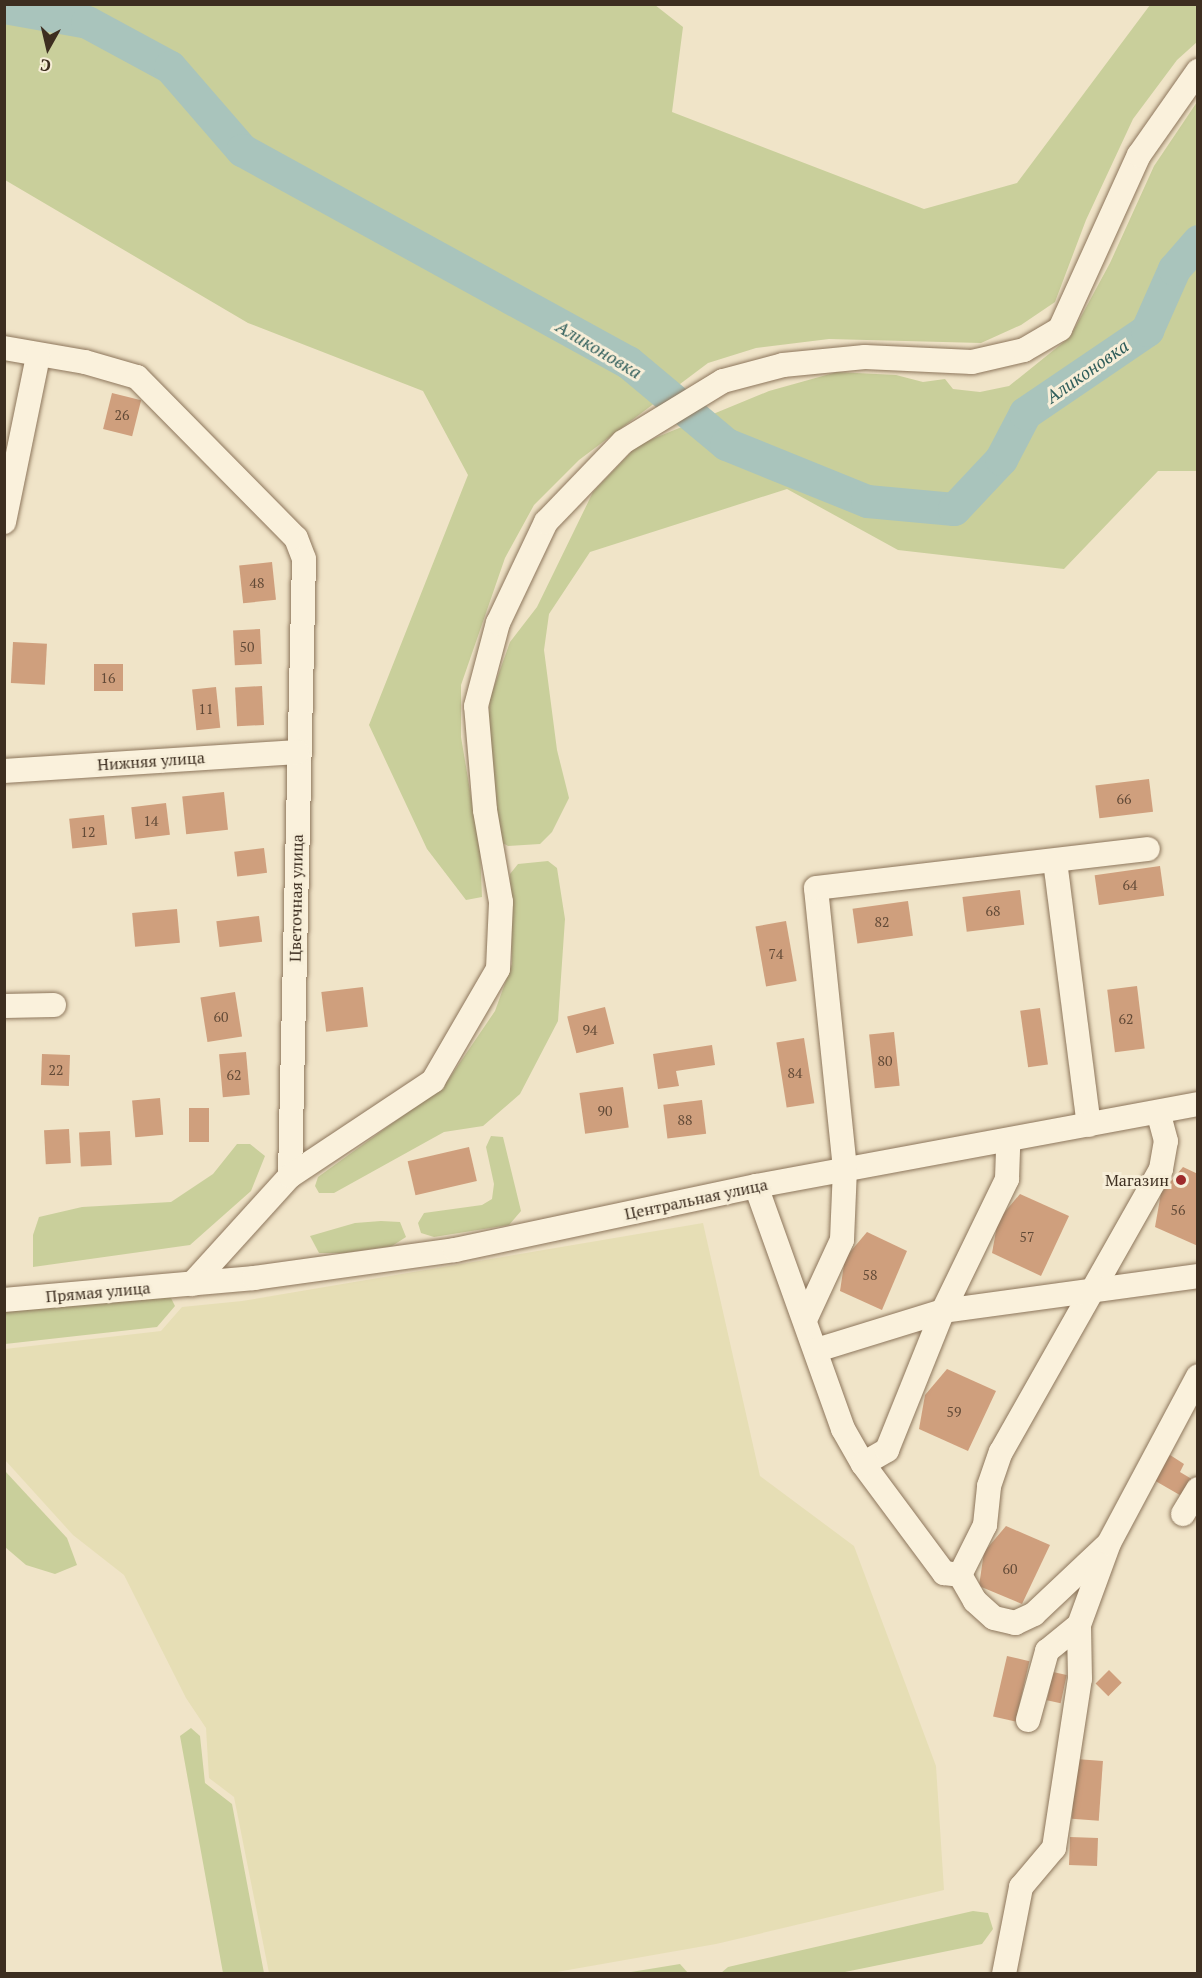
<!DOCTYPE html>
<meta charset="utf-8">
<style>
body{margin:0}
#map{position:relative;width:1202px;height:1978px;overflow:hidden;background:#f0e4c8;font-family:"PT Serif",serif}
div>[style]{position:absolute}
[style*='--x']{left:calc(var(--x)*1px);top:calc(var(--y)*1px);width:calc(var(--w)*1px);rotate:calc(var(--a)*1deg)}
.farmland>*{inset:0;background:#e6deb5}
.green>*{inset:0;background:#c9cf9b}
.river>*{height:33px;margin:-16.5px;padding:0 16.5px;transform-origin:16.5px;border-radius:16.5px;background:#a9c4bc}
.building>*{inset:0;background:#cf9f7d;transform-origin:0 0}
.roads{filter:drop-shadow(0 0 2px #8d765c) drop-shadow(0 0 2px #8d765c)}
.minor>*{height:24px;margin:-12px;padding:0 12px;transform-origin:12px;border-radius:12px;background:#faf1dc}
.dots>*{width:16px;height:16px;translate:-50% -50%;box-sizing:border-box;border:3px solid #f7eed8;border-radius:50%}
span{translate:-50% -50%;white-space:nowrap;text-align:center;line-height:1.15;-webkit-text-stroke:6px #f7eed8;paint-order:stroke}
.number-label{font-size:14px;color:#624a37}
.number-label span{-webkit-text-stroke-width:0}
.street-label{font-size:16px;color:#3d2e20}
.poi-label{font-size:16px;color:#3d2e20}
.right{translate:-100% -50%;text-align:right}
.water-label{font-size:18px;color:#2f5d5a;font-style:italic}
.frame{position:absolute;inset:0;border:6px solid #3d2e20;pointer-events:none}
.north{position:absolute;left:18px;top:18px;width:60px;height:60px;-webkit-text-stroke:4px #f7eed8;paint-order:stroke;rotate:188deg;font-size:16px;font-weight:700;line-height:24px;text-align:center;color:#3d2e20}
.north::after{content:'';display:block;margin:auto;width:21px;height:27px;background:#3d2e20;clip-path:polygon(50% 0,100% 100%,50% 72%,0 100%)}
</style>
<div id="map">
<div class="farmland">
<i style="clip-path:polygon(703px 1223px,760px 1476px,854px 1546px,936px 1766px,944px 1890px,716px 1944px,551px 1973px,269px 1973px,234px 1797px,209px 1778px,206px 1728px,186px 1698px,124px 1575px,73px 1535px,5px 1460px,5px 1349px,161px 1331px,182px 1307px,242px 1301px)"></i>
</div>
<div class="green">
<i style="clip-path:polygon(5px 5px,655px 5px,683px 27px,672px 112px,924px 209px,1017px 183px,1150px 5px,1197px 5px,1197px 42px,1177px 60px,1133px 119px,1086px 220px,1055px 302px,1021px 325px,981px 343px,829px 339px,756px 348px,708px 363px,579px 460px,534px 505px,505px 558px,461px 685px,461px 737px,480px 850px,482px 897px,466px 900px,427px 849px,369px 725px,468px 475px,423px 391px,248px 323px,5px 180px)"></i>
<i style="clip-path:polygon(1197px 102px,1197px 471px,1158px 471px,1064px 569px,898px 550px,787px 489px,590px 552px,549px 614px,544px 650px,557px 750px,569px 798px,552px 832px,540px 844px,508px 846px,501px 842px,488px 729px,490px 698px,510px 642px,537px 607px,593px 492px,638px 445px,769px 391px,837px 372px,896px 375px,923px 382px,945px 379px,953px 389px,980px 392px,1009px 386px,1070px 337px,1110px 263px,1154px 166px)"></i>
<i style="clip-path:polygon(548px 861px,557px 868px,565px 919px,558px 1021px,520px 1094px,483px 1126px,444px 1132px,334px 1193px,319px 1193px,315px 1186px,318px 1177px,444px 1086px,495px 1011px,512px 964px,510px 874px,518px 864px)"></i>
<i style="clip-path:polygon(491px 1136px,503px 1137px,521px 1211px,509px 1225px,434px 1237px,421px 1233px,418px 1223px,424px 1213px,482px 1205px,492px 1199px,494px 1184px,486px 1147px)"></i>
<i style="clip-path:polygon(237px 1144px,250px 1144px,265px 1156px,251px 1191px,190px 1245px,33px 1267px,33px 1235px,39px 1217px,82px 1207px,171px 1202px,213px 1174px)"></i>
<i style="clip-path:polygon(381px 1221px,400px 1222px,406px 1237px,392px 1246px,344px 1253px,319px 1253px,310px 1236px,355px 1223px)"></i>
<i style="clip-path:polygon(167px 1290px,175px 1306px,157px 1327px,5px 1344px,4px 1308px)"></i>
<i style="clip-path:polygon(5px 1471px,67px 1538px,77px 1565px,55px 1574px,26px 1565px,5px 1547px)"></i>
<i style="clip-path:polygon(191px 1728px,200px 1736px,205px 1783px,232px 1804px,264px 1973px,223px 1973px,180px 1736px)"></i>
<i style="clip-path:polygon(973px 1911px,988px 1913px,993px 1929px,982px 1944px,840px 1973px,721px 1973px,728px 1967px)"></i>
<i style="clip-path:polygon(680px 1964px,688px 1973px,625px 1973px)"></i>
</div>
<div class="river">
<i style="--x:4;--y:7;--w:84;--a:10.2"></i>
<i style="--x:87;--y:22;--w:94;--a:28.5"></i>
<i style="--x:170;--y:67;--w:110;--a:49.1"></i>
<i style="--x:242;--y:150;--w:440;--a:28.8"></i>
<i style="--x:628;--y:362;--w:128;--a:39.9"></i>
<i style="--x:726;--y:444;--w:152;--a:22"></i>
<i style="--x:867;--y:501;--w:87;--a:5.3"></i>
<i style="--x:954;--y:509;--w:69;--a:-46.8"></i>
<i style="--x:1001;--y:459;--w:52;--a:-62.4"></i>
<i style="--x:1025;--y:413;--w:148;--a:-34.2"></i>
<i style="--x:1147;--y:330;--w:67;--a:-66.1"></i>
<i style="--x:1174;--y:269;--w:37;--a:-49"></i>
</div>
<div class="building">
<i style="left:112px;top:393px;width:30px;height:37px;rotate:14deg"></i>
<i style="left:272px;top:562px;width:38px;height:33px;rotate:84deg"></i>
<i style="left:260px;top:629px;width:35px;height:27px;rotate:87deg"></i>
<i style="left:13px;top:642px;width:34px;height:41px;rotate:3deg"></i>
<i style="left:94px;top:664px;width:29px;height:27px"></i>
<i style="left:262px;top:686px;width:39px;height:27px;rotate:87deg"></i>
<i style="left:216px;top:687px;width:41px;height:24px;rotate:84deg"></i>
<i style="left:1149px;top:779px;width:33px;height:54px;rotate:83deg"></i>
<i style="left:224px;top:792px;width:38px;height:42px;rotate:84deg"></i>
<i style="left:166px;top:803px;width:32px;height:35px;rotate:83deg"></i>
<i style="left:104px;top:815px;width:30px;height:35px;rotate:84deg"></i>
<i style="left:264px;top:848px;width:25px;height:30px;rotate:83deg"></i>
<i style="left:1160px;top:866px;width:30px;height:66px;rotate:82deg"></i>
<i style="left:1020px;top:890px;width:35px;height:58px;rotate:83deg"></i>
<i style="left:908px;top:901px;width:35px;height:56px;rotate:82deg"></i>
<i style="left:177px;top:909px;width:34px;height:45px;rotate:85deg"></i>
<i style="left:259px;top:916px;width:26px;height:43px;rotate:83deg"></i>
<i style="left:786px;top:921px;width:61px;height:31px;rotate:80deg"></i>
<i style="left:1137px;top:986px;width:63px;height:30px;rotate:83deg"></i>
<i style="left:363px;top:987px;width:40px;height:42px;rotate:83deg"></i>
<i style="left:235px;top:992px;width:45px;height:35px;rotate:81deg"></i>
<i style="left:605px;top:1007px;width:38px;height:39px;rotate:76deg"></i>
<i style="left:1040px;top:1008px;width:57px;height:20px;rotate:82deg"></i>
<i style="left:894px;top:1032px;width:54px;height:25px;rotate:84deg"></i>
<i style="left:804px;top:1038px;width:66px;height:28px;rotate:81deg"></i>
<i style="clip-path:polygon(712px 1045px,715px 1065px,676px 1071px,679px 1086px,658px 1089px,653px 1054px)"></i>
<i style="left:246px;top:1052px;width:43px;height:27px;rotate:85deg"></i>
<i style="left:42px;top:1054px;width:28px;height:31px;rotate:2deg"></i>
<i style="left:623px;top:1087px;width:41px;height:44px;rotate:82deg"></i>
<i style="left:160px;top:1098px;width:37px;height:28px;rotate:85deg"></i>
<i style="left:702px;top:1100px;width:34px;height:39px;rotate:83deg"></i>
<i style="left:189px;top:1108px;width:20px;height:34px"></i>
<i style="left:69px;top:1129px;width:34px;height:25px;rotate:87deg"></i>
<i style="left:110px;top:1131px;width:34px;height:31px;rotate:87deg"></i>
<i style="left:469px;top:1147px;width:35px;height:63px;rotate:77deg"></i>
<i style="clip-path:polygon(1183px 1167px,1198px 1174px,1198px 1246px,1155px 1227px,1161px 1193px)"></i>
<i style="clip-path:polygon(1020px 1194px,1069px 1216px,1041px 1276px,992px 1253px,998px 1220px)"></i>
<i style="clip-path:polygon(867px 1232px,907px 1251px,882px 1310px,840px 1291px,845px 1258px)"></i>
<i style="clip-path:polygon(947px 1369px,996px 1391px,968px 1451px,919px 1429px,925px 1395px)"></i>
<i style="clip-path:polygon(1167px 1453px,1184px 1464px,1180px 1472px,1195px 1481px,1185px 1498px,1152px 1479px)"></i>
<i style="clip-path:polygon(1006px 1526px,1050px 1545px,1022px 1604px,979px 1586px,984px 1552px)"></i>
<i style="left:1007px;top:1656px;width:23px;height:62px;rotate:13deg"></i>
<i style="left:1109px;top:1670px;width:18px;height:19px;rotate:45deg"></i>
<i style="left:1053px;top:1672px;width:14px;height:29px;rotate:12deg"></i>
<i style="left:1076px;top:1759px;width:27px;height:60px;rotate:4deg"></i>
<i style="left:1070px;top:1837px;width:28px;height:28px;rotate:2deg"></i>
</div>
<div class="roads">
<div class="minor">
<i style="--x:4;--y:348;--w:82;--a:9.8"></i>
<i style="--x:85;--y:362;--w:54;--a:16.1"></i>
<i style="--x:137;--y:377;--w:226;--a:45.4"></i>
<i style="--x:296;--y:538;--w:22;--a:69"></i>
<i style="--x:304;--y:559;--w:617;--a:91.3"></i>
<i style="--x:4;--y:522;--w:169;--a:-78.4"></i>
<i style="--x:4;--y:771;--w:294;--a:-3.7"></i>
<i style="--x:1055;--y:861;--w:266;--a:82.7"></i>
<i style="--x:4;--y:1006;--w:50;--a:-1.1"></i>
<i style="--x:756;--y:1186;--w:258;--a:70.3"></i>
<i style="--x:843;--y:1429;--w:40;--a:60.3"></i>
<i style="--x:863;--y:1464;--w:136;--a:53.4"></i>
<i style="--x:944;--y:1573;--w:16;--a:7"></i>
<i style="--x:960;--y:1575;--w:56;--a:-63.4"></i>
<i style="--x:985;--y:1525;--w:39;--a:-84"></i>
<i style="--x:989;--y:1486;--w:36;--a:-71"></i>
<i style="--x:1001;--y:1452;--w:325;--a:-60.5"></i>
<i style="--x:1161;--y:1169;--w:28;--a:-80"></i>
<i style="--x:1166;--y:1141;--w:30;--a:-105"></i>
<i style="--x:192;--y:1284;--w:146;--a:-47.8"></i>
<i style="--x:290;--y:1176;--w:172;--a:-33.6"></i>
<i style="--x:433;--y:1081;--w:129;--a:-59.9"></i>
<i style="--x:498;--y:969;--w:67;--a:-87.4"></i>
<i style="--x:501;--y:902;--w:93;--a:-99.9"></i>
<i style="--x:485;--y:810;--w:104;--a:-94.9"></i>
<i style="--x:476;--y:706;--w:86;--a:-75.2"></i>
<i style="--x:498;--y:623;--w:112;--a:-64.6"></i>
<i style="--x:546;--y:522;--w:111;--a:-46.1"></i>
<i style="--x:623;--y:442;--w:117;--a:-31.4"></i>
<i style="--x:723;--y:381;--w:62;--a:-14.9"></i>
<i style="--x:783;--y:365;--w:82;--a:-5.6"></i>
<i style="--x:865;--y:357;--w:107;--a:2.7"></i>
<i style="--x:972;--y:362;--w:53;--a:-13"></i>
<i style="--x:1024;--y:350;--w:42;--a:-30.3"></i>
<i style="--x:1060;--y:329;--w:191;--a:-65.6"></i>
<i style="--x:1139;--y:155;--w:103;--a:-54.9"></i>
<i style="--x:4;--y:1300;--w:251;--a:-5"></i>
<i style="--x:254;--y:1278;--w:203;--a:-7.9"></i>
<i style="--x:455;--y:1250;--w:308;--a:-12"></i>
<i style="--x:756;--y:1186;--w:450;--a:-10.5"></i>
<i style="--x:805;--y:1320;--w:88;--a:-65.2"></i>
<i style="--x:842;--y:1240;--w:71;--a:-87.6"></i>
<i style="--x:845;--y:1169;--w:282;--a:-95.9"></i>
<i style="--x:816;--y:888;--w:334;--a:-6.7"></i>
<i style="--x:817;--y:1350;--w:132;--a:-17.2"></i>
<i style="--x:943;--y:1311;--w:257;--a:-7.8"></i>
<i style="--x:863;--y:1464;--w:28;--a:-30"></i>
<i style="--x:887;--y:1450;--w:150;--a:-68.1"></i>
<i style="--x:943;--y:1311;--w:147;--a:-64.1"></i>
<i style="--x:1007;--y:1179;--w:38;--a:-88"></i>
<i style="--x:1183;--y:1514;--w:29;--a:-59"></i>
<i style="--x:960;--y:1575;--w:30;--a:60"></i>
<i style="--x:975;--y:1601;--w:25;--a:42"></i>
<i style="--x:994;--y:1618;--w:22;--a:13"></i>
<i style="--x:1015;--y:1623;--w:21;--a:-25"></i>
<i style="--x:1034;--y:1614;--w:98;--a:-43.3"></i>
<i style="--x:1028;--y:1720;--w:72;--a:-74.6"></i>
<i style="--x:1047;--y:1651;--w:41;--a:-39.1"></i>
<i style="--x:1079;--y:1625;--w:87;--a:-69.9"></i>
<i style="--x:1109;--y:1543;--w:189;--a:-61.9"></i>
<i style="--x:1004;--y:1974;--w:89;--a:-78.9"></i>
<i style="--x:1021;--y:1887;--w:51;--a:-49.8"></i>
<i style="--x:1054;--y:1848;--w:171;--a:-81.3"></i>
<i style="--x:1080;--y:1679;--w:54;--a:-91.1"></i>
</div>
</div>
<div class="dots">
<i style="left:1181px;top:1180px;background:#9e2a2b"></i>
</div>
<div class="number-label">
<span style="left:122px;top:415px">26</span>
<span style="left:257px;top:583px">48</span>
<span style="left:247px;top:647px">50</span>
<span style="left:108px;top:678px">16</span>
<span style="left:206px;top:709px">11</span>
<span style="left:1124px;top:799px">66</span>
<span style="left:151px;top:821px">14</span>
<span style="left:88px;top:832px">12</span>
<span style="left:1130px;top:885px">64</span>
<span style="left:993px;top:911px">68</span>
<span style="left:882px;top:922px">82</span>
<span style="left:776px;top:954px">74</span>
<span style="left:221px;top:1017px">60</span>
<span style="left:1126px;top:1019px">62</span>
<span style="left:590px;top:1030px">94</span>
<span style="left:885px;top:1061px">80</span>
<span style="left:56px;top:1070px">22</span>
<span style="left:795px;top:1073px">84</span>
<span style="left:234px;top:1075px">62</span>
<span style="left:605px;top:1111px">90</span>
<span style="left:685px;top:1120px">88</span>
<span style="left:1178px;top:1210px">56</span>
<span style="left:1027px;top:1237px">57</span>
<span style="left:870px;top:1275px">58</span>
<span style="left:954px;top:1412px">59</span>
<span style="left:1010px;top:1569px">60</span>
</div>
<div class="street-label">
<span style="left:151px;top:761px;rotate:-4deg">Нижняя улица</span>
<span style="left:296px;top:898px;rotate:-89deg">Цветочная улица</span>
<span style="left:696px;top:1199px;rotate:-12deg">Центральная улица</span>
<span style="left:98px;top:1292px;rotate:-5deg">Прямая улица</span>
</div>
<div class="poi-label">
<span class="right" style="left:1169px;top:1180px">Магазин</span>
</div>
<div class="water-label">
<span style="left:599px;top:349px;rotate:31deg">Аликоновка</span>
<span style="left:1087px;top:371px;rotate:-35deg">Аликоновка</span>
</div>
<div class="frame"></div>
<div class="north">С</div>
</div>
